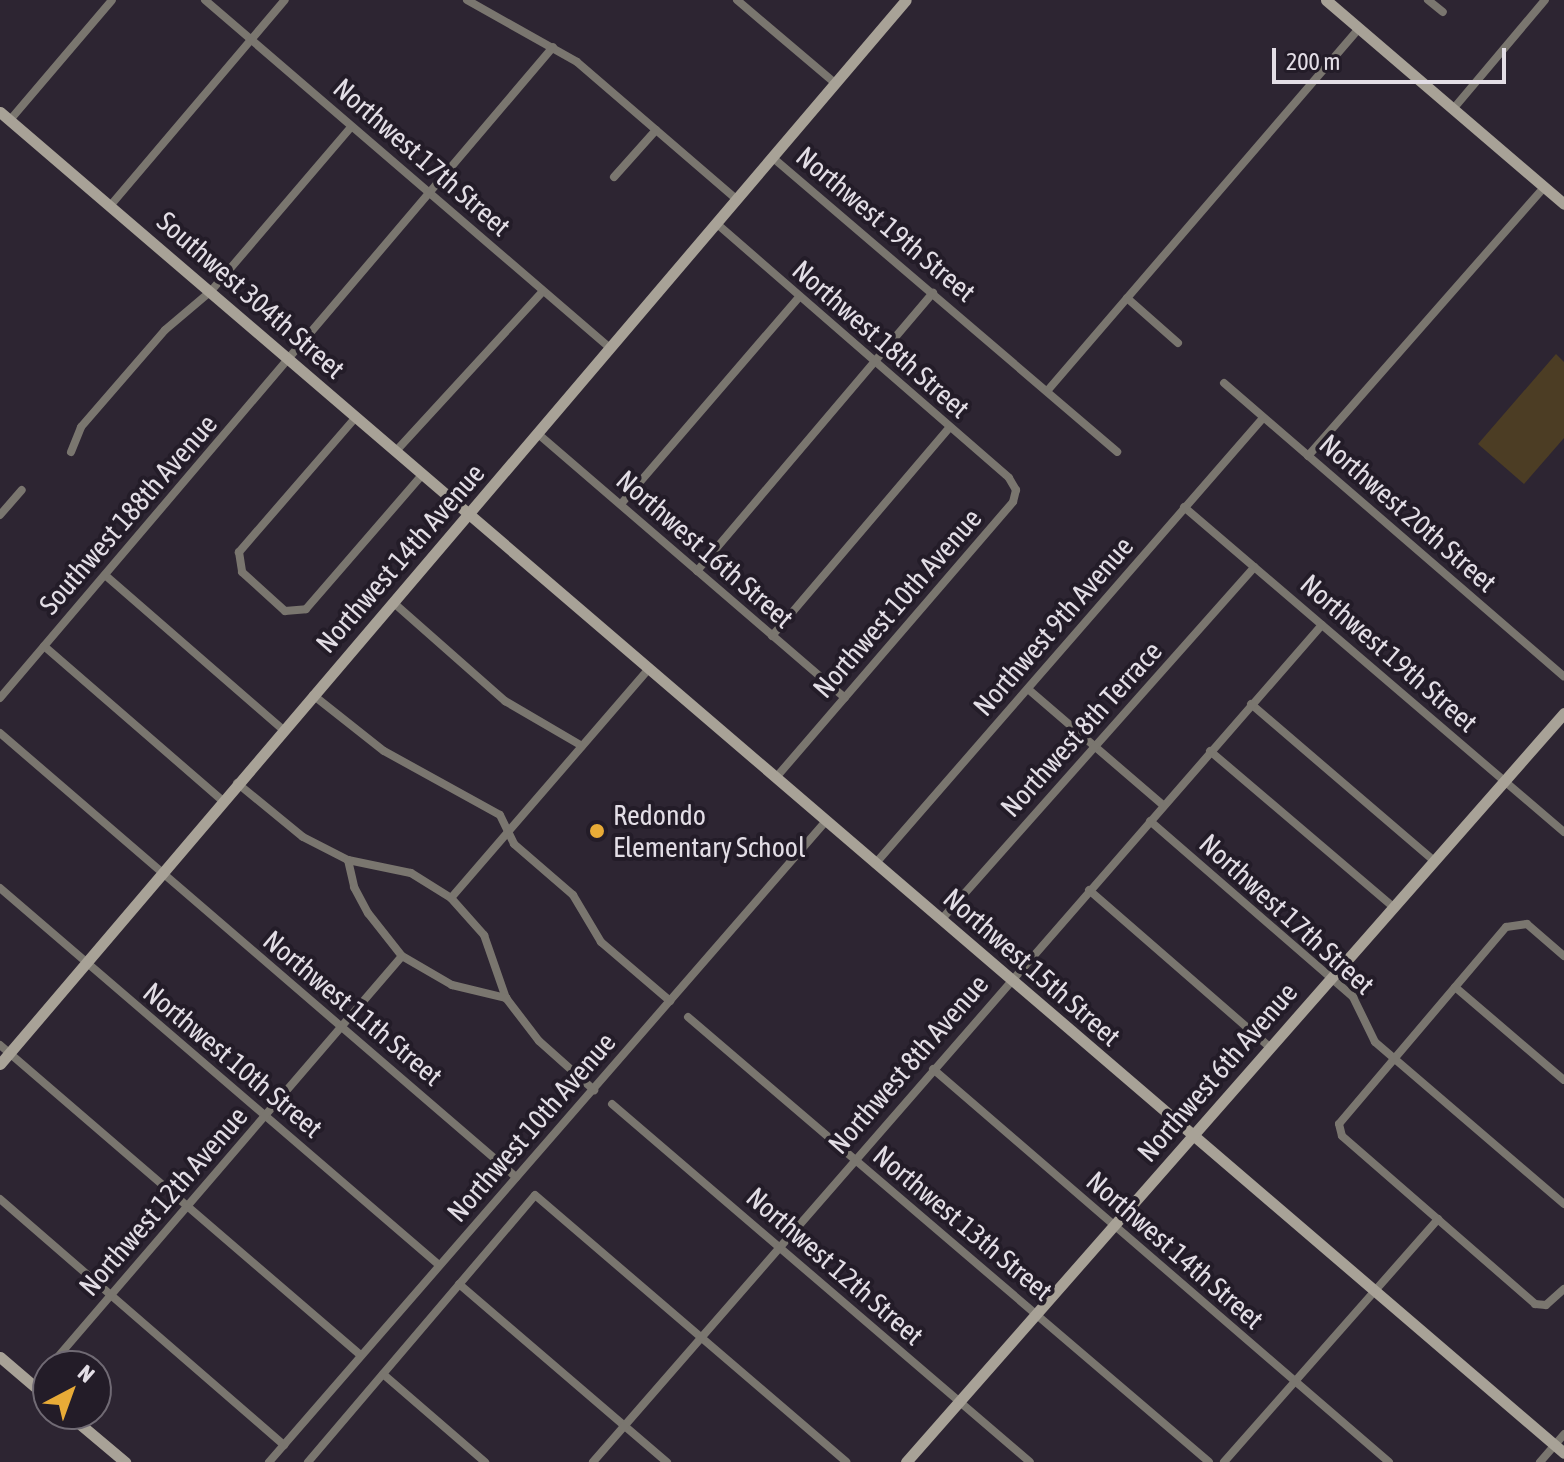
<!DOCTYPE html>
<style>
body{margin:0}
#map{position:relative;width:1564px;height:1462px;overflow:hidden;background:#2d2532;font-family:"Asap Condensed",sans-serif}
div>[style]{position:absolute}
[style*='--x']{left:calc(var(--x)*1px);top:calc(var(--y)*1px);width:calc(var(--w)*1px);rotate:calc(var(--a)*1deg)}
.green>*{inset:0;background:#4c3d24}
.street>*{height:8px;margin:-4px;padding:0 4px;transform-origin:4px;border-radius:4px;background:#7a766f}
.secondary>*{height:11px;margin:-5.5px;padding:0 5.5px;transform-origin:5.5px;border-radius:5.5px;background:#a8a297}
.dots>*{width:22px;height:22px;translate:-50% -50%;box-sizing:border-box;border:4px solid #231c28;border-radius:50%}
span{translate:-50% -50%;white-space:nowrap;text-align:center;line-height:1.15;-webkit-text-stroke:8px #231c28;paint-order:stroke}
.street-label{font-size:28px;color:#e3dee6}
.poi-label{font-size:28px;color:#e3dee6}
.left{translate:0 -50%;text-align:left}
.north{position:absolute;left:32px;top:1350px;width:80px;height:80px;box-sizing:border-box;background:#231c28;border:2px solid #706a74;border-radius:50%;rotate:41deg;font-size:22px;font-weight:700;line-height:32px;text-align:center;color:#e3dee6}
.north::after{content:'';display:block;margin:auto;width:28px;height:36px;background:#e8ab37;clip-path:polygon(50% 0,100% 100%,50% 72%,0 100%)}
.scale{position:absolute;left:1272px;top:48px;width:234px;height:36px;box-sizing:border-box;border:4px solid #e3dee6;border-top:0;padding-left:10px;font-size:24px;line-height:28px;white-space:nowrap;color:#e3dee6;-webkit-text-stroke:6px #231c28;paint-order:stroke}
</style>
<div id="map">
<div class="green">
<i style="clip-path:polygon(1556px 354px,1564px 362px,1564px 438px,1524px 484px,1478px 444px)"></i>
</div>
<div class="street">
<i style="--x:205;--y:0;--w:534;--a:40.67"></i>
<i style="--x:467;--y:0;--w:126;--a:29.4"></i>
<i style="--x:577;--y:62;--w:210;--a:40.7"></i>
<i style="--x:737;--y:0;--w:128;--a:40.3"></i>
<i style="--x:1428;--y:0;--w:19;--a:39"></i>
<i style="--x:1454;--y:108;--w:141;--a:-49.9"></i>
<i style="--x:10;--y:120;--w:157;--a:-49.6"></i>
<i style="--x:772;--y:157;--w:454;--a:40.5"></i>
<i style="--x:614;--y:177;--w:63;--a:-48.2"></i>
<i style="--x:110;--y:206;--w:270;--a:-49.7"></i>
<i style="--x:716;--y:223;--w:388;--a:41"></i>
<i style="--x:1009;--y:478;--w:14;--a:60"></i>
<i style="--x:1016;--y:490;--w:12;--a:104"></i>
<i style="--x:1013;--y:502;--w:364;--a:130.7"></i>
<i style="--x:1127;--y:298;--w:68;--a:41.4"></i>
<i style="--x:1224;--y:383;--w:449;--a:40.8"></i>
<i style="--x:1048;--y:390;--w:477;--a:-49.3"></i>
<i style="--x:356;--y:417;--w:179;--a:130.9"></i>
<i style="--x:239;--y:552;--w:20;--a:81"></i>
<i style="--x:242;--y:572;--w:58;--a:42.2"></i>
<i style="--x:285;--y:611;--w:21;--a:-5"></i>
<i style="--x:306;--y:609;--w:179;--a:-49.1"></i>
<i style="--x:537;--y:433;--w:406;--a:40.7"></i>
<i style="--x:396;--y:451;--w:217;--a:-47.4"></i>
<i style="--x:71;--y:452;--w:27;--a:-68"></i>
<i style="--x:81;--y:427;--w:128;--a:-49.1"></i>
<i style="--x:165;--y:330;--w:60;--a:-40.3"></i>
<i style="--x:211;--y:291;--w:216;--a:-49.5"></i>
<i style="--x:1308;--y:456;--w:358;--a:-48.7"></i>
<i style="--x:621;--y:504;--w:273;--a:-49.3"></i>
<i style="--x:1184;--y:507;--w:500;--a:40.54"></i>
<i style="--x:0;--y:515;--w:33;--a:-49"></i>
<i style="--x:697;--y:571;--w:365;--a:-49.7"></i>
<i style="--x:105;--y:575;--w:236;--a:41"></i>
<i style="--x:395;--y:604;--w:147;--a:41.4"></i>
<i style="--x:505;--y:701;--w:89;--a:30.3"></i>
<i style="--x:772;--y:636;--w:273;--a:-49.6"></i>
<i style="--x:44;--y:646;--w:235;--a:40.9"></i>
<i style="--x:1028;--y:689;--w:178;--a:40.7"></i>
<i style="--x:313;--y:695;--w:90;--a:38.3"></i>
<i style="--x:384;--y:751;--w:132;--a:28.9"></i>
<i style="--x:500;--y:815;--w:32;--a:64"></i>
<i style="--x:514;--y:844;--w:78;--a:40.8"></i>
<i style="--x:573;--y:895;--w:55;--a:59.2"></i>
<i style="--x:601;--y:942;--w:91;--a:40.5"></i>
<i style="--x:0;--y:698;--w:854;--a:-49.65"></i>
<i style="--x:1251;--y:704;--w:241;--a:40.6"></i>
<i style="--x:0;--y:733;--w:681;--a:40.71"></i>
<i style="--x:1210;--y:751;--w:240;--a:40.4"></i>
<i style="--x:237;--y:783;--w:85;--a:39.3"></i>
<i style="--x:303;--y:837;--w:51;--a:27.1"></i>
<i style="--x:348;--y:860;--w:64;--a:11.7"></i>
<i style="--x:411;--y:873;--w:47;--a:32"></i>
<i style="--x:451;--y:898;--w:50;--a:48.3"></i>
<i style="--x:484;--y:935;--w:67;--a:70.8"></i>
<i style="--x:506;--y:998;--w:54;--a:52.5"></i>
<i style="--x:539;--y:1041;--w:74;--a:41.7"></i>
<i style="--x:1150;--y:821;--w:269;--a:40.9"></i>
<i style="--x:1353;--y:997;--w:50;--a:63.9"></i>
<i style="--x:1375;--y:1042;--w:249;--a:40.6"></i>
<i style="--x:348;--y:860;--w:28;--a:77"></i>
<i style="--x:354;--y:887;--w:30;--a:62"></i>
<i style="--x:368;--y:913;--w:55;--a:51.7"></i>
<i style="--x:402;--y:956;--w:58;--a:30.1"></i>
<i style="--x:452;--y:985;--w:56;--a:13.5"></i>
<i style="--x:875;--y:864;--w:591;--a:-48.98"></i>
<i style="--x:0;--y:888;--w:579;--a:40.65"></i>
<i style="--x:1089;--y:890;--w:241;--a:41"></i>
<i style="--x:451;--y:898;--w:303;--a:-49.2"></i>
<i style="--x:941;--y:920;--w:472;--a:-48.4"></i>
<i style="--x:1564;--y:956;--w:49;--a:-139.1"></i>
<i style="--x:1527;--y:924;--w:21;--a:172"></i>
<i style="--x:1506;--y:927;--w:258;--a:130.3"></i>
<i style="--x:1339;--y:1124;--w:12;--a:76"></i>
<i style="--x:1342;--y:1136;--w:256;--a:41"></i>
<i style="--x:1535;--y:1304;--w:11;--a:5"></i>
<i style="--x:1546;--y:1305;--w:24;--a:-42"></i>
<i style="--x:1455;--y:987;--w:143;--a:40.5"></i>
<i style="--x:688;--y:1017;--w:685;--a:40.5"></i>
<i style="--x:0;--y:1045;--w:476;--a:40.7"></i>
<i style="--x:933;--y:1069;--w:602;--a:40.76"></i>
<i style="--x:612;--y:1104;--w:550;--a:40.58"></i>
<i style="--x:0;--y:1199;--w:376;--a:40.9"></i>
<i style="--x:459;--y:1284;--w:274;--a:40.6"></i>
<i style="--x:50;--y:1366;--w:540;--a:-49.35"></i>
<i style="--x:383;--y:1374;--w:135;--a:40.8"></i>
<i style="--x:33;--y:1386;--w:23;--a:-49"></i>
<i style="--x:269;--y:1462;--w:849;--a:-49.01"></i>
<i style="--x:308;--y:1462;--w:350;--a:-49.6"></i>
<i style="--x:535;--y:1195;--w:410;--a:40.6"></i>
<i style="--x:593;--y:1462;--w:1110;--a:-48.95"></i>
<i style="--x:1224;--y:1462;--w:324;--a:-48.6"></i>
<i style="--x:1540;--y:1462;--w:37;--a:-49"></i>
</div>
<div class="secondary">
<i style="--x:1326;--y:0;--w:313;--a:40.6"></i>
<i style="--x:0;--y:112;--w:2060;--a:40.61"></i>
<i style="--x:0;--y:1064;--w:1397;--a:-49.59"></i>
<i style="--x:0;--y:1357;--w:63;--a:40.5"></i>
<i style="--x:68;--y:1414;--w:75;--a:40.1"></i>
<i style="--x:906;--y:1462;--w:997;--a:-48.7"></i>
</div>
<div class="dots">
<i style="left:597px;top:831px;background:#e8ab37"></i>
</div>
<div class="street-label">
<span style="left:422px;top:157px;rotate:41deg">Northwest 17th Street</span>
<span style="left:886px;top:224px;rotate:40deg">Northwest 19th Street</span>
<span style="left:251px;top:295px;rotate:41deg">Southwest 304th Street</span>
<span style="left:881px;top:339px;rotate:41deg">Northwest 18th Street</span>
<span style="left:1408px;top:513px;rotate:41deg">Northwest 20th Street</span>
<span style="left:128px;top:514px;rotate:-49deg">Southwest 188th Avenue</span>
<span style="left:705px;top:549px;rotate:41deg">Northwest 16th Street</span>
<span style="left:400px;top:558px;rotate:-49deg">Northwest 14th Avenue</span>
<span style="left:897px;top:603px;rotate:-49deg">Northwest 10th Avenue</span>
<span style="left:1053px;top:626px;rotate:-49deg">Northwest 9th Avenue</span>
<span style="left:1389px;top:653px;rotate:41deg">Northwest 19th Street</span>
<span style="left:1081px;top:729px;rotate:-48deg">Northwest 8th Terrace</span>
<span style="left:1287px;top:914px;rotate:42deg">Northwest 17th Street</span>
<span style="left:1032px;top:967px;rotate:41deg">Northwest 15th Street</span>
<span style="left:353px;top:1008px;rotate:40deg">Northwest 11th Street</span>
<span style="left:233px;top:1060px;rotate:40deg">Northwest 10th Street</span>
<span style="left:908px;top:1064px;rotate:-49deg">Northwest 8th Avenue</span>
<span style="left:1217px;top:1072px;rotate:-49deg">Northwest 6th Avenue</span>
<span style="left:531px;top:1127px;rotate:-49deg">Northwest 10th Avenue</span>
<span style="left:163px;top:1201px;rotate:-49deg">Northwest 12th Avenue</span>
<span style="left:963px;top:1223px;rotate:40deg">Northwest 13th Street</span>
<span style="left:1175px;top:1250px;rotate:41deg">Northwest 14th Street</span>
<span style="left:835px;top:1266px;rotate:41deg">Northwest 12th Street</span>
</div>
<div class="poi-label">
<span class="left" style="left:613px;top:831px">Redondo<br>Elementary School</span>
</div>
<div class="north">N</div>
<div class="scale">200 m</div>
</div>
